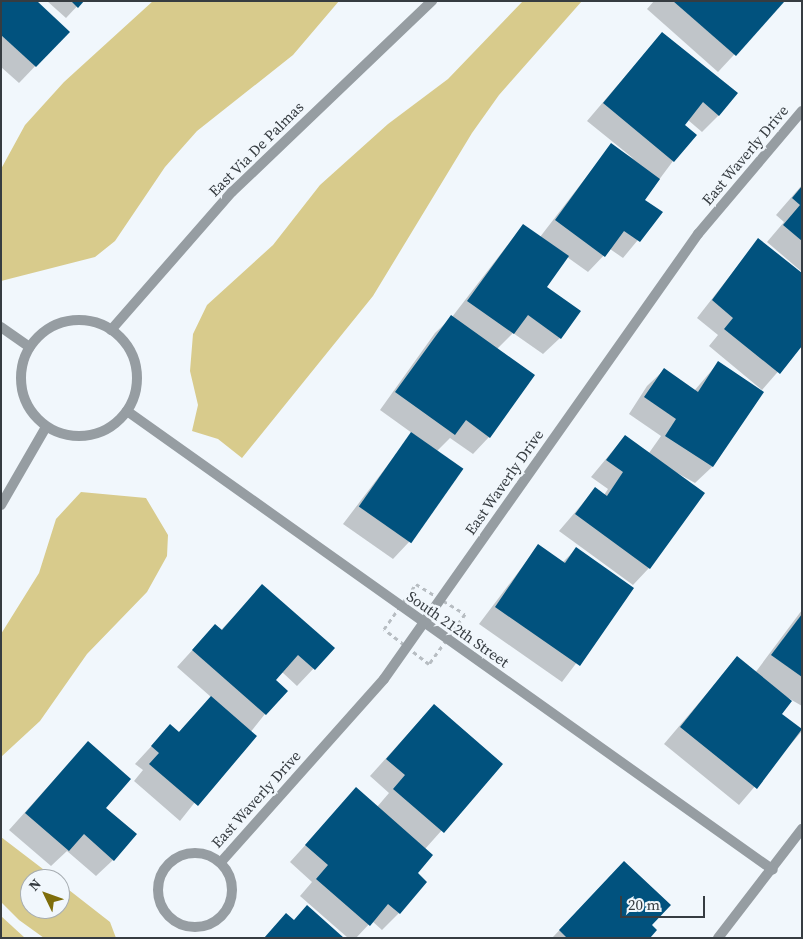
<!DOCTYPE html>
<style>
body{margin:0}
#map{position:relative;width:803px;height:939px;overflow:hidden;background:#f1f7fc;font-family:"Source Serif 4",serif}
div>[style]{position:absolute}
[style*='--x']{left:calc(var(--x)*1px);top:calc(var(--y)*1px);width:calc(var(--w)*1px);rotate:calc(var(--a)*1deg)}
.green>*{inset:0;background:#d8cb8c}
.shadow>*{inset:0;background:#0003}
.building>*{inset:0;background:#01527e;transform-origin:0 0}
.path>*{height:3px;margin-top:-1.5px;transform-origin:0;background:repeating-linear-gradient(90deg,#b7bdc2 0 4px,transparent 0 8px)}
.street>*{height:10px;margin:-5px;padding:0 5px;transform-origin:5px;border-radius:5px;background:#969da2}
.street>.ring{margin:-5px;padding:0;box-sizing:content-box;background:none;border:10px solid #969da2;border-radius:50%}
span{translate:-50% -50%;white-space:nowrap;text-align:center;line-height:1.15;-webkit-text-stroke:5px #f1f7fc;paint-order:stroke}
.street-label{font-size:15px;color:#363c41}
.frame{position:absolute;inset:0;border:2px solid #363c41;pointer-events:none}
.north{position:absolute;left:20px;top:869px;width:50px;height:50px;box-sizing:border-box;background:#f1f7fc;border:1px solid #a6acb1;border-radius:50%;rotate:312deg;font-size:14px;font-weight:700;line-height:20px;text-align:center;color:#363c41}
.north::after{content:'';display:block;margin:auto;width:18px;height:22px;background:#7f6e0b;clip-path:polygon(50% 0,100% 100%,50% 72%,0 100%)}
.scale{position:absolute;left:620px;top:896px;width:85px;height:22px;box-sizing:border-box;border:2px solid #363c41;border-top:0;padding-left:6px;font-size:15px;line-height:18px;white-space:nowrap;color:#363c41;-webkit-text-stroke:4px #f1f7fc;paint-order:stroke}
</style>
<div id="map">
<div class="green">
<i style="clip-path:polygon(153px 1px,339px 1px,293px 55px,197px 131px,165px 167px,115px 241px,95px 257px,1px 281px,1px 169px,25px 125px,64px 82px)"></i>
<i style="clip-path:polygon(523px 1px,582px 1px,499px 95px,472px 133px,373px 296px,242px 458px,218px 439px,192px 431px,198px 405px,190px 371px,193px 334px,207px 305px,273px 245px,320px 185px,388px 124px,448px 79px)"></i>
<i style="clip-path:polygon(81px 492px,146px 498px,168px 535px,167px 556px,147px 592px,87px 654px,40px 721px,1px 757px,1px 634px,39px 573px,56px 519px)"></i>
<i style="clip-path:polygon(1px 837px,56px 879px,30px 879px,30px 909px,60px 909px,60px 883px,110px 922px,116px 938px,44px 938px,19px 920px,1px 902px)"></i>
<i style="clip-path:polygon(1px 916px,25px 938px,1px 938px)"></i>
</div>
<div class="shadow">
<i style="clip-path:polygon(1px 1px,68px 32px,19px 83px,1px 67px)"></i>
<i style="clip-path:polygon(47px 1px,82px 1px,66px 18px)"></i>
<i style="clip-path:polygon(654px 1px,780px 1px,782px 3px,718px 72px,647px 9px)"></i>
<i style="clip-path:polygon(662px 33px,719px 115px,702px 132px,688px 120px,683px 125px,673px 161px,644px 200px,661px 212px,623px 258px,610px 249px,588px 272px,567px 257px,545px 287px,560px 338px,543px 354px,513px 333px,497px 349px,489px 437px,473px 454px,450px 438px,436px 452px,409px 542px,393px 559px,343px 524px,412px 433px,380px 410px,435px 333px,452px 317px,523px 225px,540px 237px,611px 145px,634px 159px,587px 121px)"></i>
<i style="clip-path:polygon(802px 185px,802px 272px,767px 242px,784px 222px,776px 215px)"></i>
<i style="clip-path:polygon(758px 240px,802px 344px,762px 390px,709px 346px,718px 335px,697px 318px)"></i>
<i style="clip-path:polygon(718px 363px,762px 392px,712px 467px,695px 483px,672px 470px,649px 568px,633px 585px,559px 531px,595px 489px,604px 495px,608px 489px,591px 477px,625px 436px,649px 453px,661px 436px,629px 414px,647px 386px,664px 370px,694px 391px)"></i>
<i style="clip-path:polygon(538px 546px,563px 562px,576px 549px,633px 588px,562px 682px,479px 624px)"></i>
<i style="clip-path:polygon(263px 586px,333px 648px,297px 686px,282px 672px,274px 680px,265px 714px,180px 821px,134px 781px,143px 770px,135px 764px,170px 726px,178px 733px,211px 697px,177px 667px,215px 625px,221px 630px)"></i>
<i style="clip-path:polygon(802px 610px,802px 706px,778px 692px,780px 714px,802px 731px,739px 805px,664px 744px,737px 658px,755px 673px)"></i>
<i style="clip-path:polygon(434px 705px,501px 764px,425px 849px,416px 873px,426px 882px,399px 913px,382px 930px,372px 921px,356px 938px,348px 938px,300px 896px,312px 882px,290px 862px,356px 789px,377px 807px,389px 793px,370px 776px)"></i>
<i style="clip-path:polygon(88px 742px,113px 860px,96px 876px,67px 851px,51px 866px,9px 830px)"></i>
<i style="clip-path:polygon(608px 879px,650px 925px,648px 938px,552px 938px)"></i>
</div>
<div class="building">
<i style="clip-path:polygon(1px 1px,37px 1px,70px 32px,36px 67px,1px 35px)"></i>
<i style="clip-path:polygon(71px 1px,84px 1px,78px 8px)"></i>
<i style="clip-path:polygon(673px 1px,782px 1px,784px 2px,736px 56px)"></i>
<i style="clip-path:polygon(662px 32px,738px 93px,719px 116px,703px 102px,685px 125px,697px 135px,674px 162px,603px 103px)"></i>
<i style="clip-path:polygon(611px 143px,660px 179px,645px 200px,663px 212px,640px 242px,624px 231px,605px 257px,555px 220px)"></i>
<i style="clip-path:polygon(802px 186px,802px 241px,783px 225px,800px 205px,792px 198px)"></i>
<i style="clip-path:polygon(523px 224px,569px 256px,547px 287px,581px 311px,561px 339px,528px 315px,514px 334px,467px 301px)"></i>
<i style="clip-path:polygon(758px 238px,802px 273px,802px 346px,780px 374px,724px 329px,733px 318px,712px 300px)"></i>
<i style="clip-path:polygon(451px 315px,535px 375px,490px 438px,466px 420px,455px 435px,395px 392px)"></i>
<i style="clip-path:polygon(718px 361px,764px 392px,713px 467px,665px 436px,676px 419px,644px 397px,664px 368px,698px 392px)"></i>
<i style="left:411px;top:432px;width:64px;height:91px;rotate:35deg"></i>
<i style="clip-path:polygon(625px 435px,705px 493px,650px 569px,575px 514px,595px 487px,607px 496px,623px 472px,606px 460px)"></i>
<i style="clip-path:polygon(538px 544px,565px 563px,576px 547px,634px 588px,580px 666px,495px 607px)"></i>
<i style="clip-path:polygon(262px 584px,335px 648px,315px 670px,298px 655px,276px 680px,288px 691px,266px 715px,192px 650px,215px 624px,222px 630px)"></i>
<i style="clip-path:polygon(802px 614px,802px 677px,771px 655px)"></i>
<i style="clip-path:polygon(737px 656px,792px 701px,782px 714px,802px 729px,757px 789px,680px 727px)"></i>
<i style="clip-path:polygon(211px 696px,257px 736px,198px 806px,149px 764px,159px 753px,151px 746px,170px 724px,179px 732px)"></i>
<i style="clip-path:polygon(434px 704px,503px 764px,444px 833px,393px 789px,405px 775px,386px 759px)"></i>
<i style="clip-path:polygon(88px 741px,131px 779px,106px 808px,137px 834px,114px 861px,84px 834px,69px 851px,25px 813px)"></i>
<i style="clip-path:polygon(356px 787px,433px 855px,418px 873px,427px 882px,400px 914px,388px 904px,370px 926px,316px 879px,328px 865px,305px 845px)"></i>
<i style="clip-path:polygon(624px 861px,671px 905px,652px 925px,657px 930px,650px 938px,567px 938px,559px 930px)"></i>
<i style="clip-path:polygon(307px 905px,344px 938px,264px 938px,286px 913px,294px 920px)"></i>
</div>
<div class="path">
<i style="--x:416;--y:584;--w:57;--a:31.5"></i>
<i style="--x:465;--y:614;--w:62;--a:125.8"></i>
<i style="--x:429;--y:664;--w:57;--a:-142.1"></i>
<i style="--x:384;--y:629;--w:55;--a:-54.6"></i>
</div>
<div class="street">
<i class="ring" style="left:21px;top:320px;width:106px;height:106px"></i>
<i style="--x:1;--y:327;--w:35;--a:35"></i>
<i style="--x:111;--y:330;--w:184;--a:-48.8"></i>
<i style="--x:232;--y:192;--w:277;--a:-43.7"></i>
<i style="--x:127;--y:411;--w:792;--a:35.39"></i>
<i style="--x:1;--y:505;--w:90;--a:-60"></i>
<i class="ring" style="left:158px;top:853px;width:64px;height:64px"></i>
<i style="--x:221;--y:862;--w:245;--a:-48.3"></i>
<i style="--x:384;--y:679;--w:545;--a:-54.79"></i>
<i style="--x:698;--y:234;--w:161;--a:-49.8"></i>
<i style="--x:718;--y:938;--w:138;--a:-52.4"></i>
</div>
<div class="street-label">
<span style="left:256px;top:149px;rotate:-45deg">East Via De Palmas</span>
<span style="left:745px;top:155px;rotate:-50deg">East Waverly Drive</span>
<span style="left:504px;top:482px;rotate:-55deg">East Waverly Drive</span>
<span style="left:458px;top:629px;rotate:35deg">South 212th Street</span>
<span style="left:256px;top:799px;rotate:-48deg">East Waverly Drive</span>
</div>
<div class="frame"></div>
<div class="north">N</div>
<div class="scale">20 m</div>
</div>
